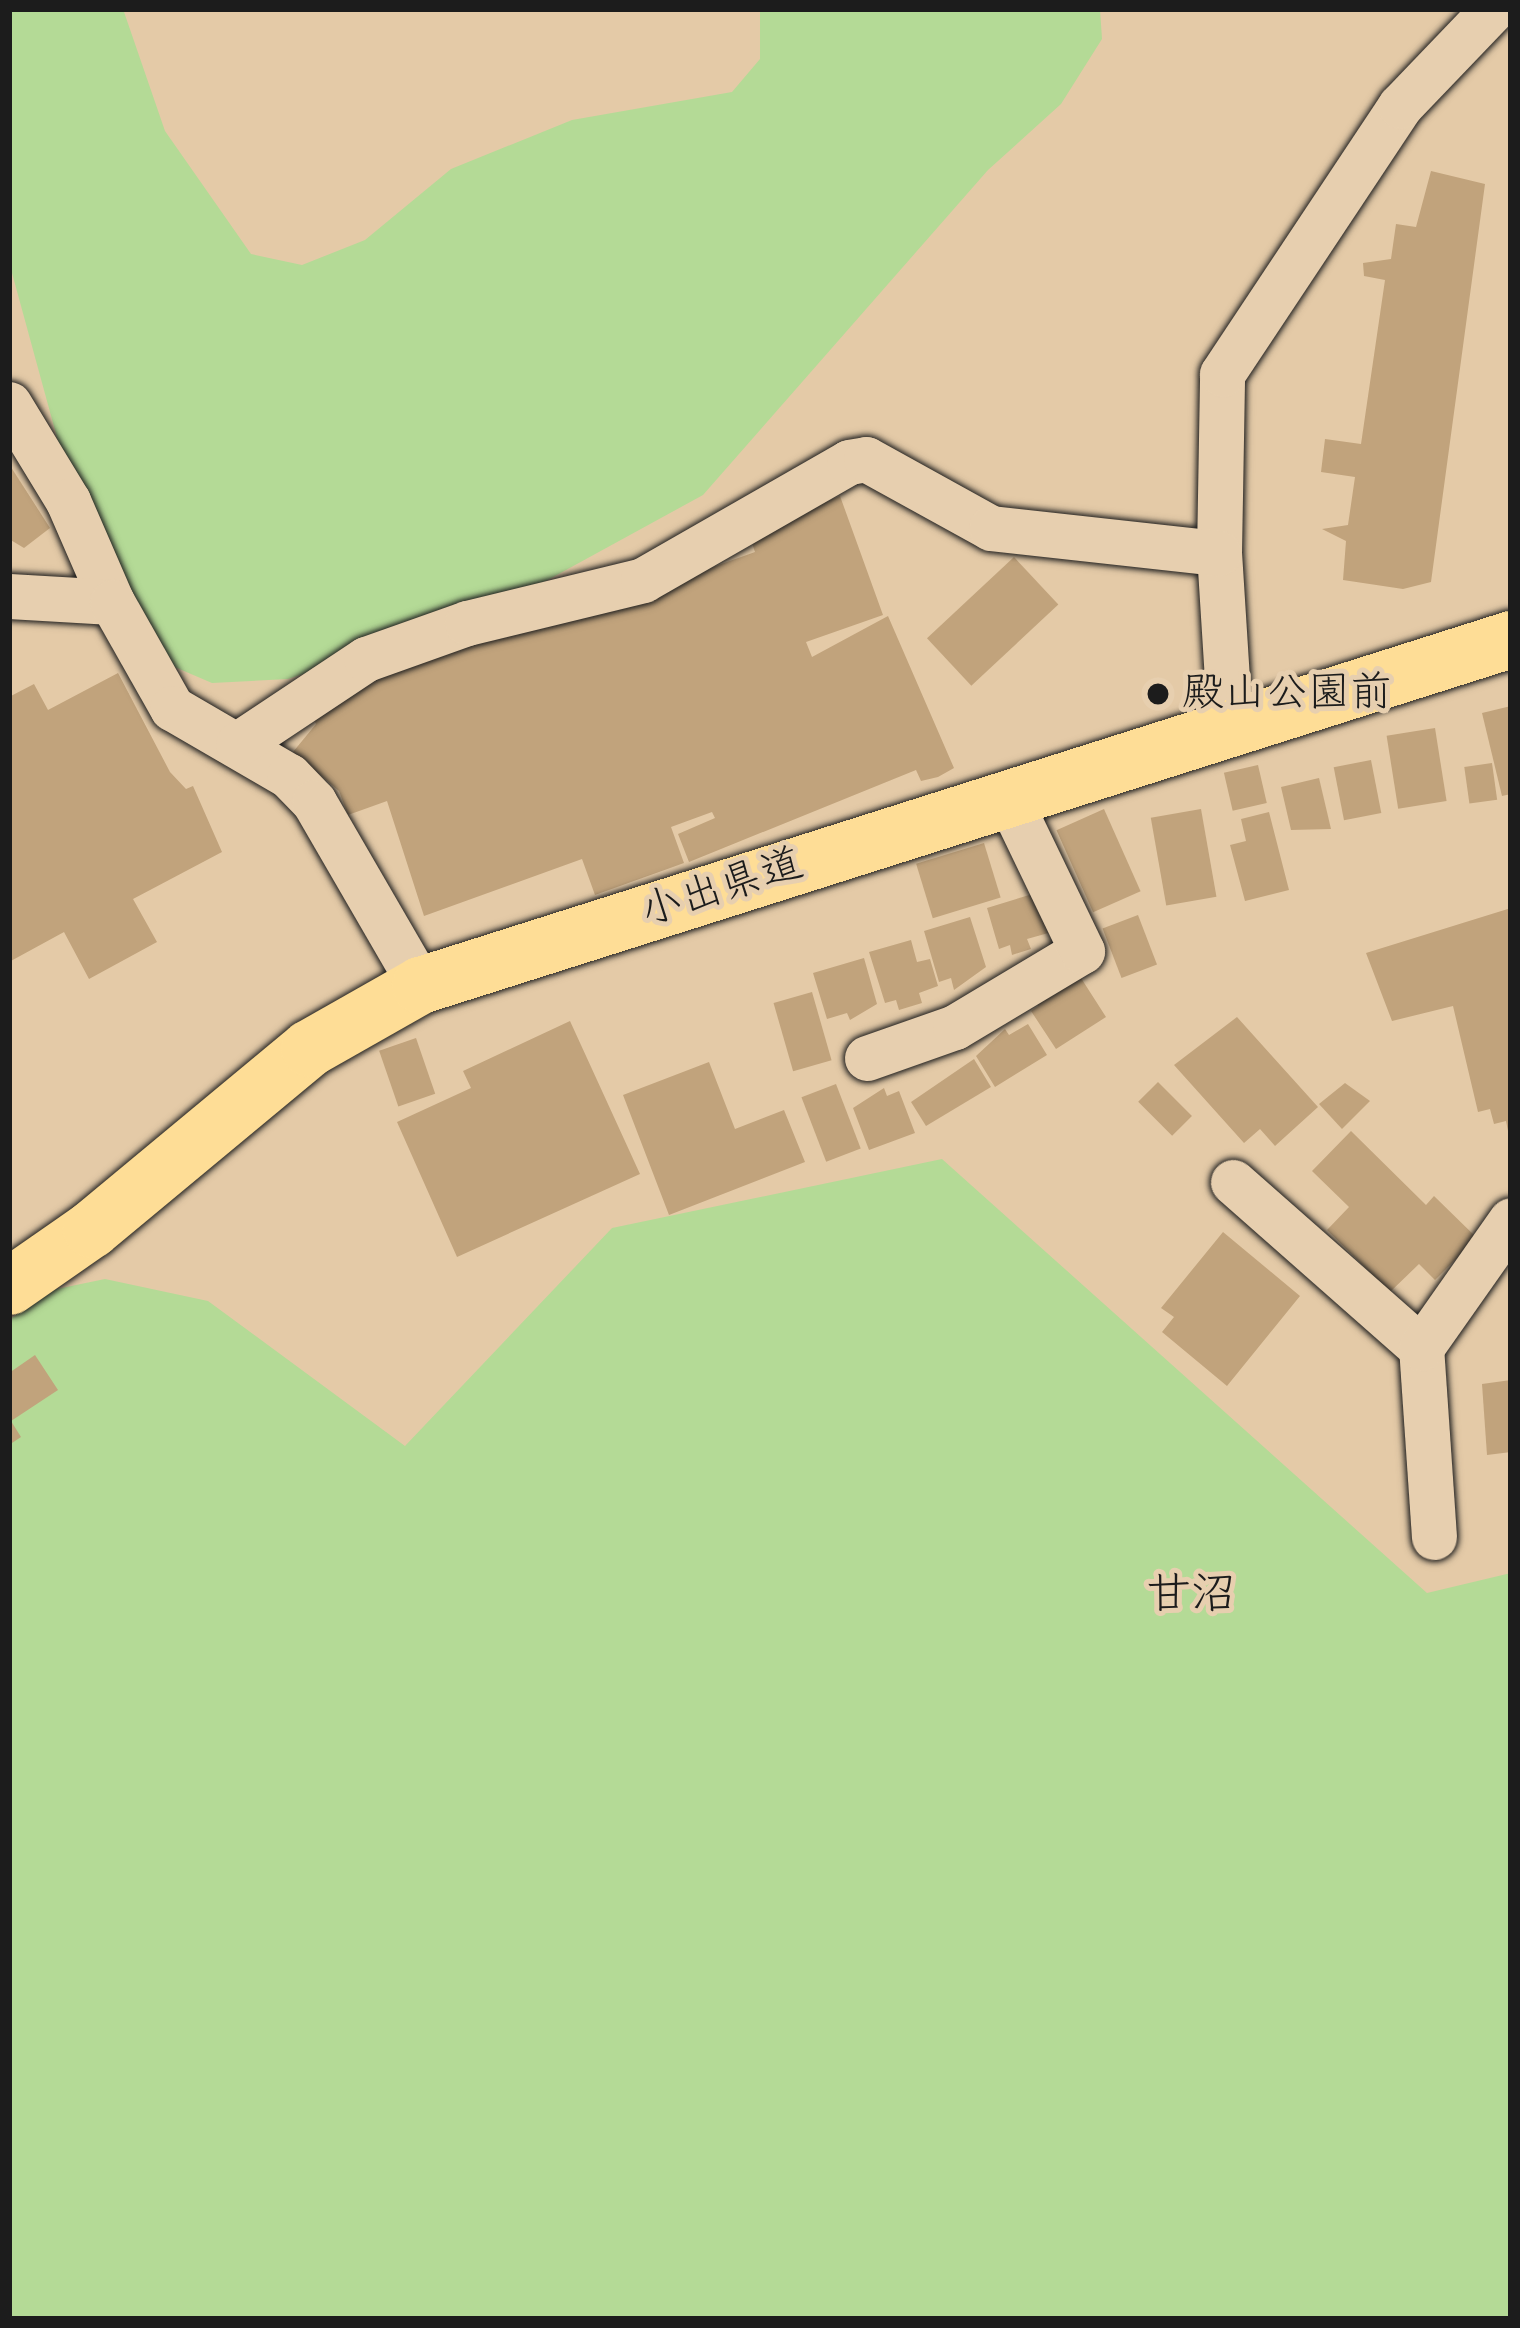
<!DOCTYPE html>
<meta charset="utf-8">
<style>
body{margin:0}
#map{position:relative;width:1520px;height:2328px;overflow:hidden;background:#e4caa7;font-family:Kalam,"Klee One",sans-serif}
div>[style]{position:absolute}
[style*='--x']{left:calc(var(--x)*1px);top:calc(var(--y)*1px);width:calc(var(--w)*1px);rotate:calc(var(--a)*1deg)}
.green>*{inset:0;background:#b4da96}
.building>*{inset:0;background:#c1a37c;transform-origin:0 0}
.roads{filter:drop-shadow(0 0 3px #1c1c1c) drop-shadow(0 0 3px #1c1c1c)}
.minor>*{height:45px;margin:-22.5px;padding:0 22.5px;transform-origin:22.5px;border-radius:22.5px;background:#e7cfaf}
.major>*{height:57px;margin:-28.5px;padding:0 28.5px;transform-origin:28.5px;border-radius:28.5px;background:#fedd96}
.dots>*{width:33px;height:33px;translate:-50% -50%;box-sizing:border-box;border:6px solid #e7cfaf;border-radius:50%}
span{translate:-50% -50%;white-space:nowrap;text-align:center;line-height:1.15;-webkit-text-stroke:10px #e7cfaf;paint-order:stroke}
.poi-label{font-size:42px;color:#1c1c1c}
.left{translate:0 -50%;text-align:left}
.street-label{font-size:42px;color:#1c1c1c}
.neighbourhood-label{font-size:45px;color:#1c1c1c}
.frame{position:absolute;inset:0;border:12px solid #1c1c1c;pointer-events:none}
</style>
<div id="map">
<div class="green">
<i style="clip-path:polygon(9px 9px,123px 9px,165px 131px,251px 254px,302px 265px,365px 240px,451px 169px,572px 120px,732px 92px,760px 59px,760px 9px,1100px 9px,1102px 39px,1061px 104px,988px 170px,703px 495px,482px 616px,288px 679px,212px 683px,149px 656px,59px 445px,9px 262px)"></i>
<i style="clip-path:polygon(942px 1159px,1427px 1593px,1511px 1573px,1511px 2319px,9px 2319px,9px 1320px,52px 1290px,105px 1279px,208px 1301px,405px 1446px,612px 1228px)"></i>
</div>
<div class="building">
<i style="clip-path:polygon(1431px 171px,1485px 184px,1431px 582px,1403px 589px,1343px 580px,1346px 541px,1322px 529px,1348px 525px,1355px 477px,1321px 472px,1325px 439px,1361px 444px,1385px 280px,1364px 276px,1363px 263px,1391px 259px,1396px 224px,1416px 227px)"></i>
<i style="clip-path:polygon(9px 464px,50px 528px,24px 548px,9px 539px)"></i>
<i style="clip-path:polygon(840px 496px,883px 615px,806px 642px,812px 657px,888px 616px,954px 768px,938px 777px,921px 781px,916px 770px,689px 862px,678px 834px,715px 818px,712px 812px,671px 827px,684px 863px,595px 895px,582px 859px,424px 916px,387px 801px,348px 815px,339px 791px,293px 752px,316px 724px,307px 705px,346px 675px,579px 615px,755px 552px,749px 534px)"></i>
<i style="left:1014px;top:557px;width:65px;height:119px;rotate:47deg"></i>
<i style="clip-path:polygon(118px 673px,170px 772px,186px 789px,193px 786px,222px 852px,133px 899px,157px 942px,89px 979px,64px 932px,9px 962px,9px 697px,34px 684px,48px 710px)"></i>
<i style="clip-path:polygon(1511px 706px,1511px 794px,1502px 796px,1482px 713px)"></i>
<i style="left:1435px;top:728px;width:74px;height:49px;rotate:81deg"></i>
<i style="left:1371px;top:760px;width:54px;height:38px;rotate:79deg"></i>
<i style="left:1492px;top:763px;width:37px;height:28px;rotate:82deg"></i>
<i style="left:1258px;top:765px;width:39px;height:35px;rotate:77deg"></i>
<i style="clip-path:polygon(1319px 778px,1331px 829px,1291px 830px,1281px 787px)"></i>
<i style="left:1104px;top:809px;width:90px;height:52px;rotate:66deg"></i>
<i style="left:1201px;top:809px;width:89px;height:51px;rotate:80deg"></i>
<i style="clip-path:polygon(1269px 812px,1289px 890px,1245px 901px,1230px 845px,1246px 841px,1241px 819px)"></i>
<i style="left:984px;top:843px;width:57px;height:71px;rotate:73deg"></i>
<i style="clip-path:polygon(1039px 892px,1052px 932px,1027px 939px,1031px 949px,1012px 955px,1010px 945px,999px 949px,987px 908px)"></i>
<i style="clip-path:polygon(1511px 908px,1511px 1136px,1509px 1136px,1506px 1121px,1494px 1124px,1490px 1109px,1478px 1112px,1453px 1006px,1392px 1021px,1366px 953px)"></i>
<i style="left:1138px;top:915px;width:53px;height:38px;rotate:69deg"></i>
<i style="clip-path:polygon(970px 917px,986px 967px,954px 990px,951px 978px,939px 982px,924px 931px)"></i>
<i style="clip-path:polygon(911px 940px,917px 962px,930px 959px,938px 986px,919px 993px,922px 1003px,899px 1010px,896px 1000px,885px 1003px,869px 952px)"></i>
<i style="clip-path:polygon(864px 958px,877px 1004px,850px 1020px,847px 1013px,827px 1019px,813px 973px)"></i>
<i style="clip-path:polygon(1081px 978px,1106px 1017px,1056px 1049px,1031px 1011px,1038px 1006px,1034px 998px)"></i>
<i style="left:812px;top:992px;width:71px;height:40px;rotate:74deg"></i>
<i style="clip-path:polygon(1237px 1017px,1318px 1107px,1275px 1146px,1260px 1129px,1244px 1143px,1174px 1065px)"></i>
<i style="clip-path:polygon(570px 1021px,640px 1174px,457px 1257px,397px 1122px,471px 1088px,463px 1071px)"></i>
<i style="clip-path:polygon(1028px 1024px,1047px 1055px,995px 1087px,976px 1056px,1005px 1029px,1009px 1035px)"></i>
<i style="left:416px;top:1038px;width:59px;height:39px;rotate:71deg"></i>
<i style="clip-path:polygon(974px 1059px,991px 1087px,926px 1126px,911px 1102px)"></i>
<i style="clip-path:polygon(709px 1062px,735px 1129px,784px 1110px,805px 1162px,669px 1215px,623px 1095px)"></i>
<i style="left:1158px;top:1082px;width:48px;height:28px;rotate:45deg"></i>
<i style="clip-path:polygon(1345px 1083px,1370px 1101px,1342px 1129px,1319px 1104px)"></i>
<i style="left:836px;top:1084px;width:69px;height:37px;rotate:69deg"></i>
<i style="clip-path:polygon(884px 1088px,887px 1096px,899px 1091px,915px 1133px,869px 1150px,853px 1108px)"></i>
<i style="clip-path:polygon(1351px 1131px,1426px 1205px,1434px 1196px,1477px 1238px,1435px 1280px,1419px 1264px,1390px 1292px,1327px 1230px,1349px 1207px,1312px 1171px)"></i>
<i style="clip-path:polygon(1223px 1232px,1300px 1296px,1227px 1386px,1162px 1332px,1174px 1317px,1161px 1308px)"></i>
<i style="clip-path:polygon(35px 1355px,58px 1390px,11px 1421px,21px 1437px,9px 1445px,9px 1373px)"></i>
<i style="clip-path:polygon(1511px 1380px,1511px 1452px,1487px 1455px,1482px 1384px)"></i>
</div>
<div class="roads">
<div class="minor">
<i style="--x:9;--y:404;--w:114;--a:58.7"></i>
<i style="--x:68;--y:501;--w:110;--a:66.5"></i>
<i style="--x:9;--y:596;--w:103;--a:3.3"></i>
<i style="--x:112;--y:602;--w:122;--a:60.5"></i>
<i style="--x:172;--y:708;--w:135;--a:30.2"></i>
<i style="--x:289;--y:776;--w:36;--a:46"></i>
<i style="--x:314;--y:802;--w:211;--a:59.9"></i>
<i style="--x:1230;--y:727;--w:174;--a:-93.6"></i>
<i style="--x:1219;--y:553;--w:179;--a:-89"></i>
<i style="--x:1222;--y:374;--w:322;--a:-56.4"></i>
<i style="--x:1400;--y:106;--w:134;--a:-46.2"></i>
<i style="--x:238;--y:744;--w:154;--a:-33.6"></i>
<i style="--x:366;--y:659;--w:107;--a:-19.6"></i>
<i style="--x:467;--y:623;--w:181;--a:-13.7"></i>
<i style="--x:643;--y:580;--w:237;--a:-29.8"></i>
<i style="--x:849;--y:462;--w:17;--a:-10"></i>
<i style="--x:866;--y:459;--w:143;--a:28.9"></i>
<i style="--x:991;--y:528;--w:229;--a:6.3"></i>
<i style="--x:867;--y:1058;--w:93;--a:-19.4"></i>
<i style="--x:955;--y:1027;--w:148;--a:-30.9"></i>
<i style="--x:1082;--y:951;--w:171;--a:-115.7"></i>
<i style="--x:1233;--y:1182;--w:251;--a:41.4"></i>
<i style="--x:1434;--y:1537;--w:189;--a:-93.9"></i>
<i style="--x:1421;--y:1348;--w:156;--a:-54.9"></i>
</div>
<div class="major">
<i style="--x:9;--y:1286;--w:100;--a:-34.8"></i>
<i style="--x:91;--y:1229;--w:283;--a:-39.7"></i>
<i style="--x:309;--y:1048;--w:128;--a:-29.6"></i>
<i style="--x:420;--y:985;--w:1145;--a:-17.6"></i>
</div>
</div>
<div class="dots">
<i style="left:1158px;top:694px;background:#1c1c1c"></i>
</div>
<div class="poi-label">
<span class="left" style="left:1182px;top:694px">殿山公園前</span>
</div>
<div class="street-label">
<span style="left:722px;top:889px;rotate:-18deg">小出県道</span>
</div>
<div class="neighbourhood-label">
<span style="left:1191px;top:1597px">甘沼</span>
</div>
<div class="frame"></div>
</div>
